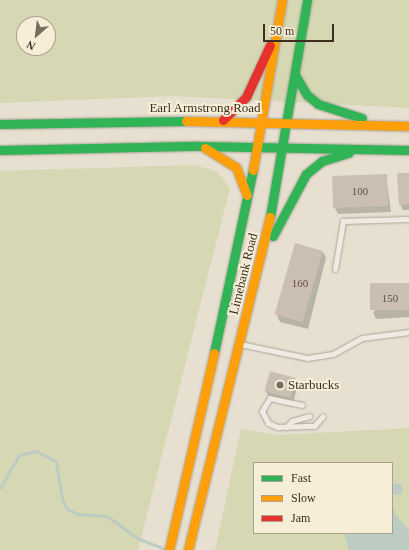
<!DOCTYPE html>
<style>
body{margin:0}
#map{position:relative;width:409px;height:550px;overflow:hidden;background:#e7e0d1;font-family:Georgia,serif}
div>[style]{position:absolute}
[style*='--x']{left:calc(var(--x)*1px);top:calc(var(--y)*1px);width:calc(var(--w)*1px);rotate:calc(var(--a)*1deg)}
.green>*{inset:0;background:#d6d7b3}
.water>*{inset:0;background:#bcccc2}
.round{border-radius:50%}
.shadow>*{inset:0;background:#0003}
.stream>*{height:3px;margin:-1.5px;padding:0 1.5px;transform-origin:1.5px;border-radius:1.5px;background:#bcccc2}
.building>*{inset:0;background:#cbbfb2;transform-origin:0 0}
.roads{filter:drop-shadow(0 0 1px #ada599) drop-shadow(0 0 1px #ada599)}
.lane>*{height:5px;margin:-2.5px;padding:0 2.5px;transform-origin:2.5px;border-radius:2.5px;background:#efebe3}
.fast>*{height:9px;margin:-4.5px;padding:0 4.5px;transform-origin:4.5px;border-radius:4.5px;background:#30b455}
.slow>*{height:9px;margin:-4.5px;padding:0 4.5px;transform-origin:4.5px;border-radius:4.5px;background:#ff9f0a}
.jam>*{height:9px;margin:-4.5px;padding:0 4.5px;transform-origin:4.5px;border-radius:4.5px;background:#e5322d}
.dots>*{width:11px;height:11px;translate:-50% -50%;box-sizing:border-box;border:2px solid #f7eed8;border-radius:50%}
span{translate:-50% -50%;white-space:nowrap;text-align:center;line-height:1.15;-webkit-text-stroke:4px #f7eed8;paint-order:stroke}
.number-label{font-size:11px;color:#605244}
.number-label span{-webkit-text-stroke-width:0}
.street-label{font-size:13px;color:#3d2e20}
.poi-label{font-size:13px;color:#3d2e20}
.left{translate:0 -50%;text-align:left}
.legend{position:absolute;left:253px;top:462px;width:140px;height:72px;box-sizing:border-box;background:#f7eed8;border:1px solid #ada18e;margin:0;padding:5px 7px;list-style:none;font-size:12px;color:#3d2e20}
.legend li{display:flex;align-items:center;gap:8px;height:20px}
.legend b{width:20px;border:1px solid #ada18e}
.north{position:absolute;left:16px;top:16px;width:40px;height:40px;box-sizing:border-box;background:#f7eed8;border:1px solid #ada18e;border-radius:50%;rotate:208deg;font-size:11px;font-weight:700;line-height:16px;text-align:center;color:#3d2e20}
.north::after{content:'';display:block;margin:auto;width:14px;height:18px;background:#786c5e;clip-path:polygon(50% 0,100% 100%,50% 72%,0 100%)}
.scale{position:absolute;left:263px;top:24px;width:71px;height:18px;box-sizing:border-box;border:2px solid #3d2e20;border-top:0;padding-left:5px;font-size:12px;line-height:14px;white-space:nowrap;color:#3d2e20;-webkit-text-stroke:3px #f7eed8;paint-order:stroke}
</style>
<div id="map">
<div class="green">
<i style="clip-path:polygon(evenodd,0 0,409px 0,409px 108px,174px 96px,0 103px,0 0,24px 24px,48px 24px,48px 48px,24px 48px,24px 24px)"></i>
<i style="clip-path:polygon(194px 165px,216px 171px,230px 188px,138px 550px,0 550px,0 171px)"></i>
<i style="clip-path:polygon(evenodd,409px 428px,409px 550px,215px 550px,241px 429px,277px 435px,409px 428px,254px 463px,392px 463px,392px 533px,254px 533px,254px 463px)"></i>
</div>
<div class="water">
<i class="round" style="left:391px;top:483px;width:12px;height:12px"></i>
<i style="clip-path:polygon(392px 502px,396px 516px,409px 530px,409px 550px,349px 550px,344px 533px,392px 533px)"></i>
</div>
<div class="shadow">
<i style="clip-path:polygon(409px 174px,409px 210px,403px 210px,400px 204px)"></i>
<i style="clip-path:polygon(386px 175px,391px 212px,338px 214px,335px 208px)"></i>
<i style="clip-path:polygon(295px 245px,323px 252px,326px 258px,308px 329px,280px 322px,277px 315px)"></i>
<i style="clip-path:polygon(409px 284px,409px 317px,376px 319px,373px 312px)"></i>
<i style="clip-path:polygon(295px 379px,298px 384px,293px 403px,268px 396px,266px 391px)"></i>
</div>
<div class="stream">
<i style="--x:0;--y:488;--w:38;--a:-60"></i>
<i style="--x:19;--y:455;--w:17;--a:-13"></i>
<i style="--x:36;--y:451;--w:22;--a:27"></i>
<i style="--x:56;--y:461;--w:38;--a:81"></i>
<i style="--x:62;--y:499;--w:11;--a:63"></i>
<i style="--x:67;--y:509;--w:12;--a:24"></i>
<i style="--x:78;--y:514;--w:29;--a:4"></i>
<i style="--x:107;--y:516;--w:39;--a:36"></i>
<i style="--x:139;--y:539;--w:28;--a:21"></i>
</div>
<div class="building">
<i style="clip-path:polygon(397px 173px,409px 173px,409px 204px,399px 205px)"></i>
<i style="left:387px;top:174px;width:32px;height:55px;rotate:88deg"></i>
<i style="left:295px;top:243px;width:29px;height:74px;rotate:16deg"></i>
<i style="left:409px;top:283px;width:27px;height:39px;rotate:90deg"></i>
<i style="left:270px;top:371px;width:27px;height:21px;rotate:15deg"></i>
</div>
<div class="roads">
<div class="lane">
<i style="--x:335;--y:269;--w:49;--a:-80.5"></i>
<i style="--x:343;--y:221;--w:66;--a:-1.7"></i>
<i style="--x:240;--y:344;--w:68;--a:11.8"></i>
<i style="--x:307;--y:358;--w:26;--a:-9"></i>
<i style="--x:333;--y:354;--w:33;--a:-29"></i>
<i style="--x:362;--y:338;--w:47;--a:-7.3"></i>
<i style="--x:302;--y:405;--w:33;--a:-168"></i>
<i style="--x:270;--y:398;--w:15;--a:122"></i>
<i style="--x:262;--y:411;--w:13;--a:63"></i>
<i style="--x:268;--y:423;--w:10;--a:24"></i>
<i style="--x:277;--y:427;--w:37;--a:-2"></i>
<i style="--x:314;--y:426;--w:13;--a:-48"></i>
<i style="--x:286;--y:427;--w:8;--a:-45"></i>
<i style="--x:292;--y:421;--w:18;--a:-16"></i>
</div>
<div class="fast">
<i style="--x:295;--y:75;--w:23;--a:59"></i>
<i style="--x:307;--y:95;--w:14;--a:39"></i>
<i style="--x:318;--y:104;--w:46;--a:17.7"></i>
<i style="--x:0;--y:124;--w:186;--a:-0.9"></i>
<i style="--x:0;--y:150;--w:199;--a:-1.2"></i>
<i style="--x:199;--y:146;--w:210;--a:1.1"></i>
<i style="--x:270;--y:217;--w:220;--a:-80.3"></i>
<i style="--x:273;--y:236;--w:70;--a:-62"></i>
<i style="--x:306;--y:174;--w:21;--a:-39"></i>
<i style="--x:322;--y:161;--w:28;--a:-17"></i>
<i style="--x:214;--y:353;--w:187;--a:-78"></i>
</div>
<div class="slow">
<i style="--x:186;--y:121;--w:223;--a:1.3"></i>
<i style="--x:205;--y:148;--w:36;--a:32"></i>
<i style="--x:236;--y:167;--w:30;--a:69"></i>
<i style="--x:253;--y:170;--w:172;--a:-80.3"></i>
<i style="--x:169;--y:550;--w:202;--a:-77.1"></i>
<i style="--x:188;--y:550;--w:343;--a:-76.2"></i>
</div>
<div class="jam">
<i style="--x:223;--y:120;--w:33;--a:-45"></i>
<i style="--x:246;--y:97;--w:57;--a:-65.2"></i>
</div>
</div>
<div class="dots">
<i style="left:280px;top:385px;background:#786c5e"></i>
</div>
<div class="number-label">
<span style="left:360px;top:191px">100</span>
<span style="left:300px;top:283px">160</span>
<span style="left:390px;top:298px">150</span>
</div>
<div class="street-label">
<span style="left:205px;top:108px">Earl Armstrong Road</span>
<span style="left:244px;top:274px;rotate:-76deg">Limebank Road</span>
</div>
<div class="poi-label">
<span class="left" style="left:288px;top:385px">Starbucks</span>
</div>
<ul class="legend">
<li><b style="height:5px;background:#30b455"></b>Fast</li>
<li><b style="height:5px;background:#ff9f0a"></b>Slow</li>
<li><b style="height:5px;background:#e5322d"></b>Jam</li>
</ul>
<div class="north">N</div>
<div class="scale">50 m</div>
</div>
